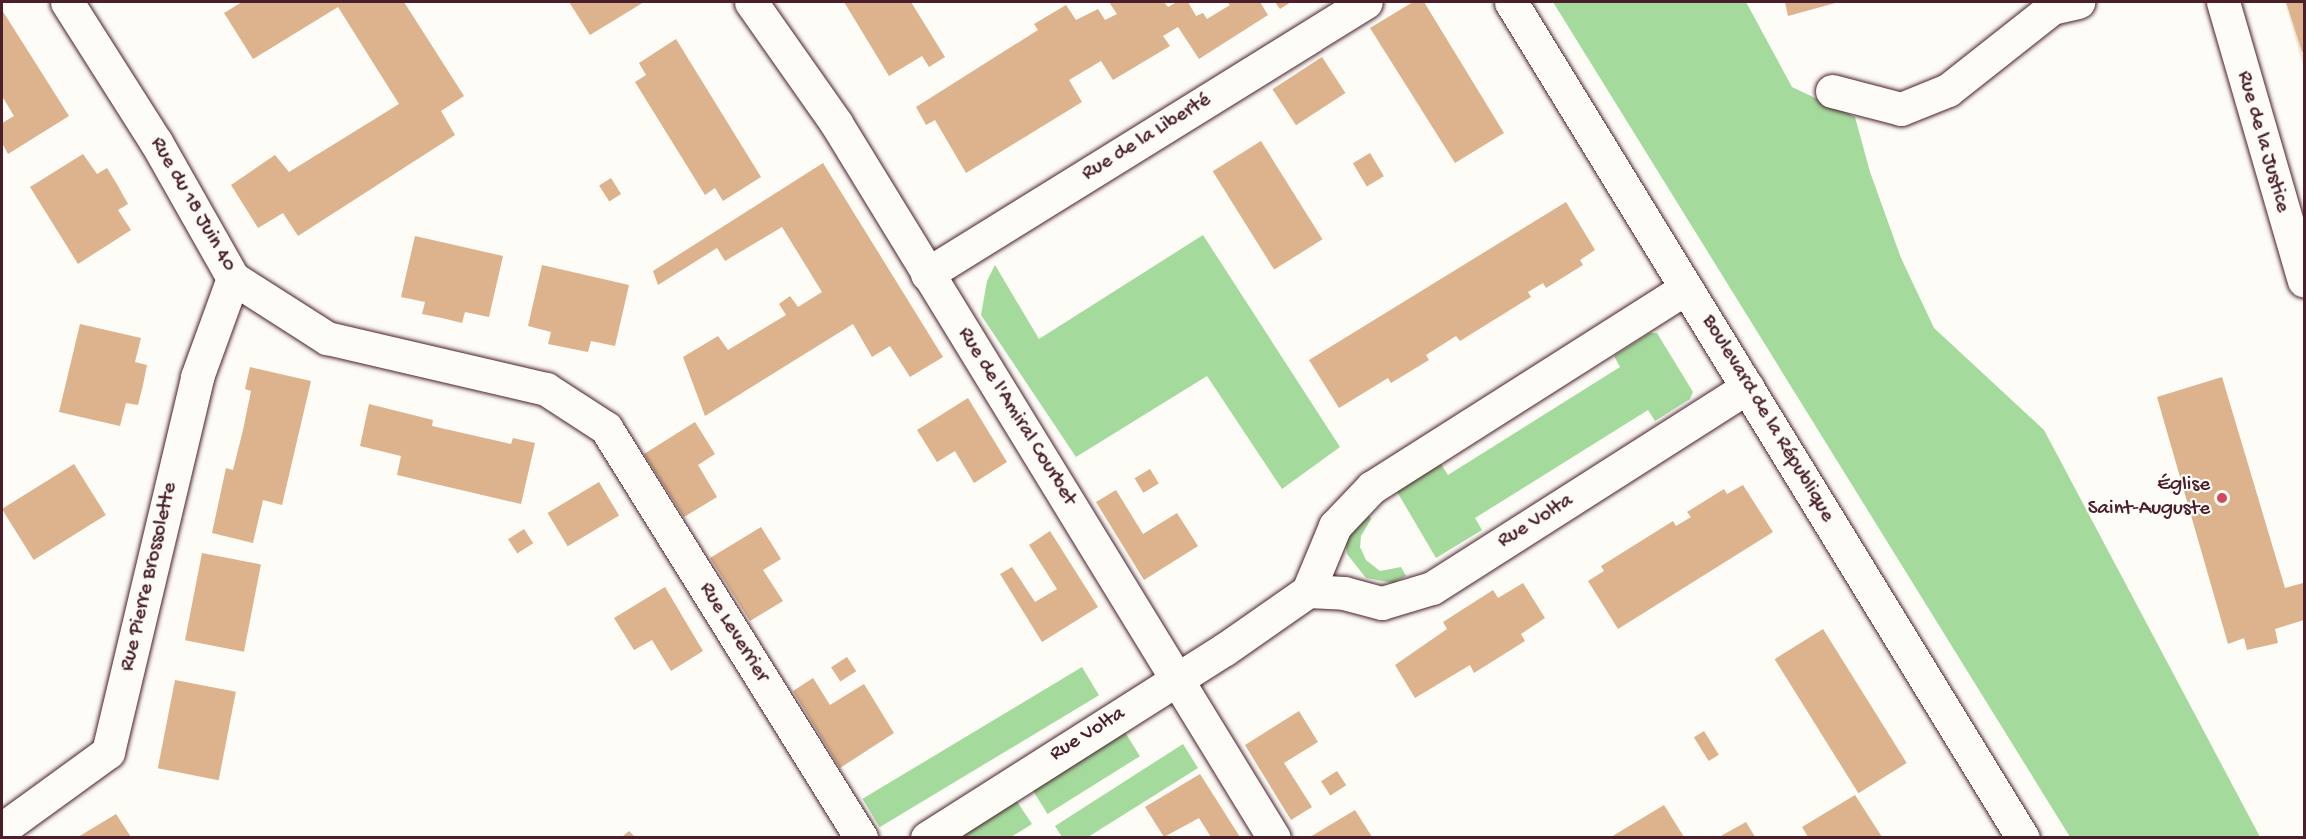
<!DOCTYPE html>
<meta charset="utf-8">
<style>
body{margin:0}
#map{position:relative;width:2306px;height:839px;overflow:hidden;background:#fdfcf7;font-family:"Gochi Hand",sans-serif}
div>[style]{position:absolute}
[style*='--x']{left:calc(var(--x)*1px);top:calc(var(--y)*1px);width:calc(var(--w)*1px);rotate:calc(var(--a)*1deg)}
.built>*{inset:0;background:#f3e6d7}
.green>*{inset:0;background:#a5da9d;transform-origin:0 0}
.building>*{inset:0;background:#dcb38c;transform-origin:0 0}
.roads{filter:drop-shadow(0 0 2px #4a1f2b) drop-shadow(0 0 2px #4a1f2b)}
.street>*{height:33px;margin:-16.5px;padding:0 16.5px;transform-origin:16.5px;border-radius:16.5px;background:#fdfcf7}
.secondary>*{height:33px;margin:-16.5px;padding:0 16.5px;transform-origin:16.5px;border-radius:16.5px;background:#fdfcf7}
.dots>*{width:16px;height:16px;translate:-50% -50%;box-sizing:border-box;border:3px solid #fdfcf7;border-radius:50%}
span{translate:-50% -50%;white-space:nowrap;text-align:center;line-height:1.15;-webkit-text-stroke:4.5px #fdfcf7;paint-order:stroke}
.street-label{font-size:21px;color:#4a1f2b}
.poi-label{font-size:21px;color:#4a1f2b}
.right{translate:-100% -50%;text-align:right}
.frame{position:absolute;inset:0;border:3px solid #4a1f2b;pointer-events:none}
</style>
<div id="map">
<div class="built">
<i style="clip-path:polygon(2285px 2px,2304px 2px,2304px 69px)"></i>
</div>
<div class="green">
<i style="clip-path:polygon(1553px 2px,1746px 2px,1792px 87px,1855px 117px,1870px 172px,1901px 258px,1934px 328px,2044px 430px,2260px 837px,2070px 837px)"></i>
<i style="clip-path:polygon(1203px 235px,1340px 447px,1282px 489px,1207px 376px,1076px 457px,981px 315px,987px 281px,995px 265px,1039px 339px)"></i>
<i style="clip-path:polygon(1650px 333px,1657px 333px,1693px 392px,1690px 399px,1655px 421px,1648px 410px,1475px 518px,1482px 530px,1436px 558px,1396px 490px,1441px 464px,1448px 475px,1620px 367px,1614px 356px)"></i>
<i style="clip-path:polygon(1365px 508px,1371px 519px,1361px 536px,1360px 547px,1366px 560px,1380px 571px,1401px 567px,1406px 576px,1393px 583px,1366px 578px,1347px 554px,1345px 538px)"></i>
<i style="left:1082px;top:667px;width:33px;height:256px;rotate:59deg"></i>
<i style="left:1123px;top:729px;width:32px;height:109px;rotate:58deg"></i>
<i style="clip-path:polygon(1183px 744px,1198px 768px,1088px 837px,1062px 837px,1055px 826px)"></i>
<i style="clip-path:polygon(1014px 797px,1032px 824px,1011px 837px,948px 838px)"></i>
</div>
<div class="building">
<i style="clip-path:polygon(242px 2px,404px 2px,464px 96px,441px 111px,455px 135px,298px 236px,283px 213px,258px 228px,231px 185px,275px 155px,289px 172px,399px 104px,338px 7px,253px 59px,224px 13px)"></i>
<i style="clip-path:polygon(569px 2px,644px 2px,590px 35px)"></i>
<i style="clip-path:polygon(844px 2px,911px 2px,945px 57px,929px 67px,922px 56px,889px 76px)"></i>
<i style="clip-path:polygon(1109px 2px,1164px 2px,1168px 7px,1177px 2px,1188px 2px,1196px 16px,1203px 13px,1207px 19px,1230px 5px,1227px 2px,1260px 2px,1268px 15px,1199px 59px,1178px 27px,1163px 36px,1170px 46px,1113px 80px,1101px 61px,1069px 80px,1082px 102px,966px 173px,935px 120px,926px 125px,916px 107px,1038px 30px,1034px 24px,1066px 5px,1076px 20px,1098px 9px,1105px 20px,1117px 14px)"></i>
<i style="clip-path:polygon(1275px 2px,1291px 2px,1280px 9px)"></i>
<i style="clip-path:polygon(1413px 2px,1424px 2px,1504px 133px,1455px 163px,1370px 28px)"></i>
<i style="clip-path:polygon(1785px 2px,1839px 2px,1788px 16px)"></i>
<i style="clip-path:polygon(2286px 2px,2304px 2px,2304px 52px,2302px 52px)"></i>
<i style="clip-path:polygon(2px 10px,69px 116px,8px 154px,2px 143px,2px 123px,14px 116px,2px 96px)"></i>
<i style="clip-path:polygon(676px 39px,761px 177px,723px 201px,715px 188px,705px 195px,635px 82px,646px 75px,639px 63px)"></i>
<i style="left:1322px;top:57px;width:43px;height:59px;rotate:57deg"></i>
<i style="left:1261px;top:141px;width:116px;height:57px;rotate:58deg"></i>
<i style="left:1370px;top:153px;width:27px;height:20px;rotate:59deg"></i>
<i style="clip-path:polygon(83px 154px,97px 174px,107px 168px,118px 186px,128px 204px,118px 210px,131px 230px,78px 264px,30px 187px)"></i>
<i style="clip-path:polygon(823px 163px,943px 357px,910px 377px,890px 346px,872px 357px,853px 324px,705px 416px,683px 357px,718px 336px,728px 350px,786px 315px,779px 304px,790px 296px,798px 307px,822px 292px,782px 227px,725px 261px,717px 248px,658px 285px,653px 271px)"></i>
<i style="left:611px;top:178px;width:19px;height:14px;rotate:58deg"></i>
<i style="clip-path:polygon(1566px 202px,1595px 250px,1580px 260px,1583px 265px,1546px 288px,1543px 283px,1528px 292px,1531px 297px,1460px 341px,1456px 336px,1426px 355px,1429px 360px,1391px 383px,1388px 378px,1339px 408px,1309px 360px)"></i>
<i style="clip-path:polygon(415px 236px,503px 256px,489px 317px,465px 312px,462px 323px,442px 318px,422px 314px,425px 302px,401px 297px)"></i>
<i style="clip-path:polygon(542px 265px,629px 285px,615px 346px,591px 341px,588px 352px,548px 344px,551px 332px,528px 326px)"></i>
<i style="clip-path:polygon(80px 324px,141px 338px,135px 362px,147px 365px,143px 385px,138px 405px,126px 403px,120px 426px,59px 412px)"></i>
<i style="clip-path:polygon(250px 367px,311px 381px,282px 505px,263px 500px,253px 543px,212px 533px,226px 468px,233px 470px,243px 430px,251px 391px,245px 389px)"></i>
<i style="clip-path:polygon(2222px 377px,2285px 588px,2303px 583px,2304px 589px,2304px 620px,2275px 629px,2278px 643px,2247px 650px,2244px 638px,2228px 644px,2157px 397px)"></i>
<i style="clip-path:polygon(968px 398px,1007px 462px,974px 483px,955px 451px,937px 462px,917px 430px)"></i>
<i style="clip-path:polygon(369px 404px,433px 420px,432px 426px,511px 444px,513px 438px,535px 443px,521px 504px,397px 475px,401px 456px,360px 446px)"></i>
<i style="clip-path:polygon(695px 422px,715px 454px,698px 465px,717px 497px,684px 517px,644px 454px)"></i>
<i style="left:74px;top:464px;width:60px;height:85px;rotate:58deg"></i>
<i style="left:1150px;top:469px;width:17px;height:18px;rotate:59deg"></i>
<i style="left:599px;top:482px;width:39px;height:60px;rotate:59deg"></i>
<i style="clip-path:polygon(1743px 485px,1773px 532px,1618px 629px,1588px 581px,1604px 571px,1601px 566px,1673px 521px,1676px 526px,1691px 517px,1687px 512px,1724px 489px,1727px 494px)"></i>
<i style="clip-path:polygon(1116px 490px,1143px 534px,1177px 513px,1198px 546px,1144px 580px,1096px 502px)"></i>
<i style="clip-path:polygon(761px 527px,781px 559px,763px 570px,783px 601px,750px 621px,710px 558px)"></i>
<i style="left:524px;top:529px;width:17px;height:19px;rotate:57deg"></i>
<i style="clip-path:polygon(1050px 531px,1098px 607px,1042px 642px,1000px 574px,1012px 567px,1035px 602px,1057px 589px,1029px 545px)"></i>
<i style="left:202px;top:553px;width:60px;height:89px;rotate:11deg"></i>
<i style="clip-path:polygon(1523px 583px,1545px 618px,1521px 634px,1525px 641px,1474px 673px,1470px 665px,1415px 698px,1395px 665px,1447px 629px,1443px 622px,1493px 590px,1498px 598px)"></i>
<i style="clip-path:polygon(665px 587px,703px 651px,671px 671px,652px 640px,634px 650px,614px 618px)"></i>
<i style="left:1823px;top:629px;width:158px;height:57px;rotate:58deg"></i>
<i style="left:847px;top:657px;width:17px;height:19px;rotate:57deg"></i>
<i style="clip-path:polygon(813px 678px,830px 705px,864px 684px,894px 733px,840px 768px,793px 691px)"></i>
<i style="left:175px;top:680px;width:62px;height:90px;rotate:11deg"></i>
<i style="clip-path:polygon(1299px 711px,1318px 742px,1284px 763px,1312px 807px,1291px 820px,1245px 745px)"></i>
<i style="left:1704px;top:731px;width:28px;height:12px;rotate:58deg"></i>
<i style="left:1337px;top:771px;width:17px;height:19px;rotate:57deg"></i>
<i style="clip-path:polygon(1200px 774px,1240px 837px,1211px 837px,1199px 818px,1164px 837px,1145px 807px)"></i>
<i style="clip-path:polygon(1855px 795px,1882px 837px,1808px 837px,1802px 827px)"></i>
<i style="clip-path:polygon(1664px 805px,1684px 837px,1611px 837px)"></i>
<i style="clip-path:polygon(1355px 810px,1372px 837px,1310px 837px)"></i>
<i style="clip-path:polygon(116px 814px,131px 837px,78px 837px)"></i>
<i style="clip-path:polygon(1746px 822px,1755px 837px,1719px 837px)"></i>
<i style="clip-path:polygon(629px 831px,635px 837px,622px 837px)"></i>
</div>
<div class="roads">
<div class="street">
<i style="--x:67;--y:2;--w:166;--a:57.6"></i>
<i style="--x:156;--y:142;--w:156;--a:60.5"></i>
<i style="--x:233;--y:278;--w:112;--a:32.6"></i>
<i style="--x:327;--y:338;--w:225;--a:13.1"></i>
<i style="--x:546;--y:389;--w:72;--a:33"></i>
<i style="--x:606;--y:428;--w:483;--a:58.1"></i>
<i style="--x:751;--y:2;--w:148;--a:54.9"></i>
<i style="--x:836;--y:123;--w:838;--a:58.51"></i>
<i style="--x:2223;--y:2;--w:290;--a:73.8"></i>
<i style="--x:1832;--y:91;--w:71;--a:14.6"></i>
<i style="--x:1901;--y:109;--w:51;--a:-22"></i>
<i style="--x:1948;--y:90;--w:132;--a:-38.3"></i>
<i style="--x:2052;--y:8;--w:27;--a:-13"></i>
<i style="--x:927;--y:274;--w:516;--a:-31.78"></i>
<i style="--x:1686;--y:288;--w:372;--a:147.6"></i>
<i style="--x:1372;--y:487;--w:54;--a:133.5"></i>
<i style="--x:1335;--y:526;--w:70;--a:112.6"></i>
<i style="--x:1308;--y:591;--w:36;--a:3"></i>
<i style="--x:1344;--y:593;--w:39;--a:15"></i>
<i style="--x:1382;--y:603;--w:52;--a:-16.7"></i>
<i style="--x:1432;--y:588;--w:374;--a:-32.5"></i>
<i style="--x:2;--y:829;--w:131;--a:-36"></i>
<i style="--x:108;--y:752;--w:385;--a:-76.6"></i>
<i style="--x:197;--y:377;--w:105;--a:-70"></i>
<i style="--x:927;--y:838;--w:353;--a:-32.4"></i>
<i style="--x:1225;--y:649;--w:101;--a:-34.9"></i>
</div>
<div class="secondary">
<i style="--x:1511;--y:2;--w:980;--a:58.52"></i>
</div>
</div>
<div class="dots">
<i style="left:2222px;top:498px;background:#d1495b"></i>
</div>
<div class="street-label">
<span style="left:1147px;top:138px;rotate:-32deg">Rue de la Liberté</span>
<span style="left:2262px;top:142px;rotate:74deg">Rue de la Justice</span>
<span style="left:192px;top:205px;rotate:60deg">Rue du 18 Juin 40</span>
<span style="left:1016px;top:417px;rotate:58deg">Rue de l'Amiral Courbet</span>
<span style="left:1767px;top:419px;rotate:59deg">Boulevard de la République</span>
<span style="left:1536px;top:522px;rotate:-32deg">Rue Volta</span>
<span style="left:150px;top:577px;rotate:-77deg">Rue Pierre Brossolette</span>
<span style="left:733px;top:633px;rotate:58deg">Rue Leverrier</span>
<span style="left:1088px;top:735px;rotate:-32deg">Rue Volta</span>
</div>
<div class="poi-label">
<span class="right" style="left:2210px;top:498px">Église<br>Saint-Auguste</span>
</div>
<div class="frame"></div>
</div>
